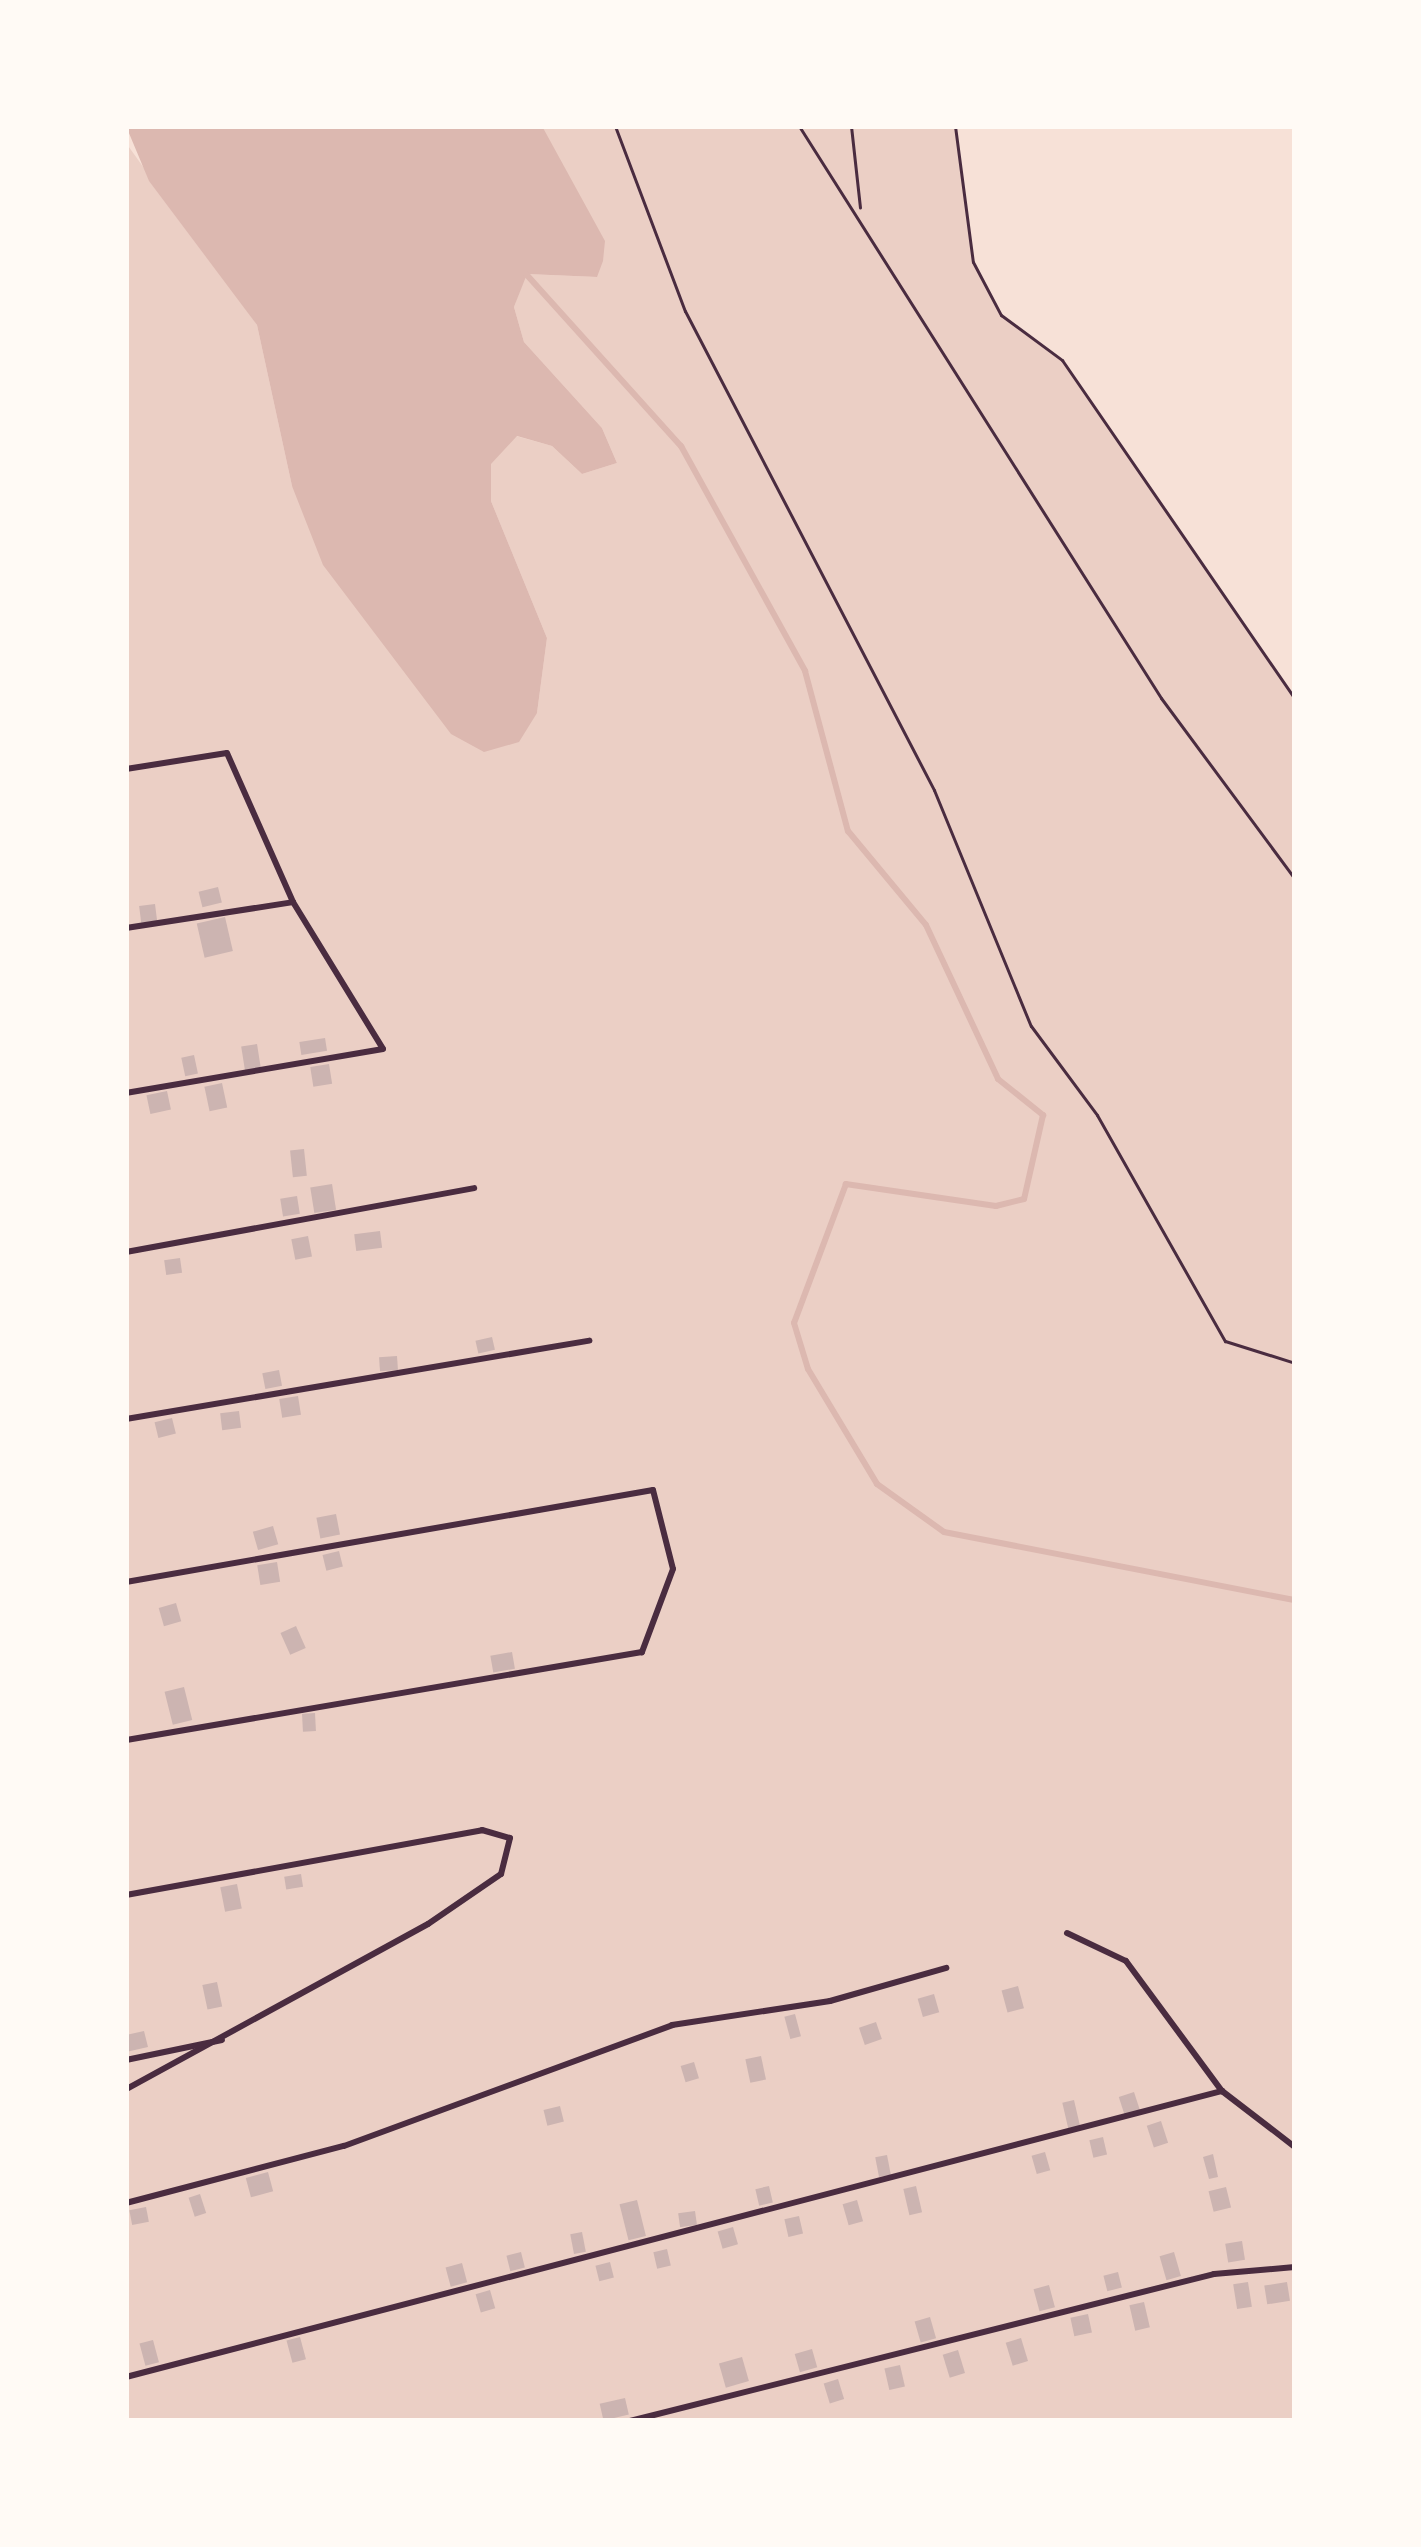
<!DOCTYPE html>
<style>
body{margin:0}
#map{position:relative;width:1421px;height:2547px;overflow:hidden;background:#f7e1d7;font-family:"Alegreya Sans",sans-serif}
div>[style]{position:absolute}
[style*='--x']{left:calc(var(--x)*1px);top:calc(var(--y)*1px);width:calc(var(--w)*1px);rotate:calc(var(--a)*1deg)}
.green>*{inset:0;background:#ebcfc5}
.water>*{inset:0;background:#dcb8b0}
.stream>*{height:6px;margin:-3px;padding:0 3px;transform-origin:3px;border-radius:3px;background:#dcb8b0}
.building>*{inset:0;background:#ccb4b1;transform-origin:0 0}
.path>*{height:3px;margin:-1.5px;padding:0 1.5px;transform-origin:1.5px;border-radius:1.5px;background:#4a2c40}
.service>*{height:6px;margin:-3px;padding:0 3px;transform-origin:3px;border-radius:3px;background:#4a2c40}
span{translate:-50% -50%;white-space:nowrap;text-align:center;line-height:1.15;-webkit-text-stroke:10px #fffaf5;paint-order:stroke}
.frame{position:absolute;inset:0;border:129px solid #fffaf5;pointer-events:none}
</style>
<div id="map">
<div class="green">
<i style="clip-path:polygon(542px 126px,955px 126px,973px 262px,1001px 315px,1062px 360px,1295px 699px,1295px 2421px,126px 2421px,126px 143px,257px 325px,292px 486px,537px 713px,547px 638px,491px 501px,491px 463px,516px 436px,552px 446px,582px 474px,617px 463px,602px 428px,524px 342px,514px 307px,526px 274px,596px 277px)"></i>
</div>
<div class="water">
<i style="clip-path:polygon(126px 126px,542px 126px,605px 241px,603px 261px,597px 277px,527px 274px,514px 307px,524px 342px,602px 428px,617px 463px,582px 474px,552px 446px,517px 436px,491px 464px,491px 501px,547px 638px,537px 713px,519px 742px,484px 752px,451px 734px,323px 565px,292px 486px,257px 325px,149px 181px)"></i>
</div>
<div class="stream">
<i style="--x:526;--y:274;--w:232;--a:48"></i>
<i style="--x:681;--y:446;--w:257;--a:61.1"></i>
<i style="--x:805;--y:671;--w:166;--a:75"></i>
<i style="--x:848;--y:831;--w:122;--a:50.3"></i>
<i style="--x:926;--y:925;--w:170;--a:64.9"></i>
<i style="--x:998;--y:1079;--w:58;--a:38.7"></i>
<i style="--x:1043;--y:1115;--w:86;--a:102.7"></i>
<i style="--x:1024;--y:1199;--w:29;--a:166"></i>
<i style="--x:996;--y:1206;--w:152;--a:-171.7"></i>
<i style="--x:846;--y:1184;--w:148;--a:110.5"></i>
<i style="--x:794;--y:1323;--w:48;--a:73.1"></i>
<i style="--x:808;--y:1369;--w:134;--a:59"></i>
<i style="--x:877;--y:1484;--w:82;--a:35.6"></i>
<i style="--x:944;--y:1532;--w:358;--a:11"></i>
</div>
<div class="building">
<i style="left:218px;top:887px;width:16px;height:20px;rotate:76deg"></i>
<i style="left:155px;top:904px;width:17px;height:16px;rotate:83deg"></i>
<i style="left:225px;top:917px;width:35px;height:29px;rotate:77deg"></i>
<i style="left:325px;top:1038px;width:13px;height:26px;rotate:81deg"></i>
<i style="left:257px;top:1044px;width:24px;height:16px;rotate:81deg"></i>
<i style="left:194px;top:1055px;width:19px;height:13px;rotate:78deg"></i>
<i style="left:329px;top:1064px;width:20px;height:19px;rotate:81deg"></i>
<i style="left:222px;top:1083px;width:25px;height:18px;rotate:78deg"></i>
<i style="left:167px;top:1091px;width:19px;height:21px;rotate:78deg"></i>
<i style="left:304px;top:1149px;width:27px;height:14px;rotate:84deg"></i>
<i style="left:332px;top:1184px;width:26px;height:22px;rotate:81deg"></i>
<i style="left:297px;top:1196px;width:18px;height:17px;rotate:81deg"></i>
<i style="left:380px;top:1231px;width:17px;height:26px;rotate:83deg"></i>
<i style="left:308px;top:1236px;width:21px;height:17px;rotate:79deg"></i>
<i style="left:180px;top:1258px;width:15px;height:16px;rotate:82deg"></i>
<i style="left:492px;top:1337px;width:13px;height:17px;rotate:77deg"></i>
<i style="left:397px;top:1356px;width:14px;height:18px;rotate:86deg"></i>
<i style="left:279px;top:1370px;width:16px;height:17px;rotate:79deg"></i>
<i style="left:298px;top:1396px;width:19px;height:19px;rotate:81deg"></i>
<i style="left:239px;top:1411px;width:17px;height:19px;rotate:83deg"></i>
<i style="left:172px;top:1418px;width:16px;height:18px;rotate:76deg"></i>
<i style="left:336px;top:1514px;width:21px;height:20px;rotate:79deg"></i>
<i style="left:273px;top:1526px;width:19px;height:21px;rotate:74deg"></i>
<i style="left:339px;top:1551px;width:16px;height:17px;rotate:76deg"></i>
<i style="left:277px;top:1562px;width:20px;height:20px;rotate:81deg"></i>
<i style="left:176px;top:1603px;width:19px;height:18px;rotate:74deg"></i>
<i style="left:296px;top:1626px;width:24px;height:17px;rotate:66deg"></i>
<i style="left:512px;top:1652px;width:17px;height:22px;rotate:80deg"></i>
<i style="left:184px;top:1687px;width:34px;height:20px;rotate:76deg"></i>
<i style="left:315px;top:1713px;width:18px;height:13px;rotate:87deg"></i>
<i style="left:301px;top:1874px;width:13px;height:17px;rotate:81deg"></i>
<i style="left:237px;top:1884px;width:25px;height:17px;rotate:79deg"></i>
<i style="left:217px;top:1982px;width:25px;height:15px;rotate:78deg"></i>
<i style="left:1018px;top:1986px;width:23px;height:17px;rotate:75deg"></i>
<i style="left:934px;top:1994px;width:19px;height:17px;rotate:74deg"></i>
<i style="left:795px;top:2014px;width:23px;height:11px;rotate:75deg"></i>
<i style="left:876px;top:2022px;width:18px;height:18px;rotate:71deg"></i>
<i style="clip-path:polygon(144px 2031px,148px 2047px,126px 2052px,126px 2035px)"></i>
<i style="left:761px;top:2056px;width:24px;height:16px;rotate:78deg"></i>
<i style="left:694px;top:2062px;width:17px;height:14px;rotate:73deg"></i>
<i style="left:1134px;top:2092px;width:20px;height:16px;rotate:72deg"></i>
<i style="left:1074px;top:2100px;width:27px;height:12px;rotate:77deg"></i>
<i style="left:560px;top:2106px;width:16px;height:17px;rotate:76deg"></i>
<i style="left:1161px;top:2121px;width:23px;height:15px;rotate:72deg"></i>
<i style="left:1103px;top:2137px;width:18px;height:14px;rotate:77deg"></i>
<i style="left:1045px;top:2152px;width:19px;height:14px;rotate:74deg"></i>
<i style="clip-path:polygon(1213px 2154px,1218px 2177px,1209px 2179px,1203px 2157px)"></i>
<i style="left:887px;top:2155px;width:20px;height:12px;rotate:79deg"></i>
<i style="left:268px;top:2172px;width:20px;height:23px;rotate:75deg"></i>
<i style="left:769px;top:2186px;width:17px;height:14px;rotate:77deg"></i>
<i style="left:916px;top:2186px;width:27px;height:13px;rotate:77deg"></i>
<i style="left:1226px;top:2187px;width:21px;height:18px;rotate:76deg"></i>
<i style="left:200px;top:2194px;width:20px;height:12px;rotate:72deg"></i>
<i style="left:637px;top:2200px;width:37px;height:18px;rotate:76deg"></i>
<i style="left:857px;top:2200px;width:22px;height:15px;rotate:74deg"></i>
<i style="left:146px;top:2207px;width:15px;height:17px;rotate:79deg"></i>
<i style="left:695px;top:2211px;width:14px;height:17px;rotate:82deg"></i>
<i style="left:799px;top:2216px;width:18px;height:15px;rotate:77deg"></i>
<i style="left:733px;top:2227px;width:18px;height:16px;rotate:74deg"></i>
<i style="left:582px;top:2232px;width:20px;height:12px;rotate:79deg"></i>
<i style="left:1242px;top:2241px;width:19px;height:17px;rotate:81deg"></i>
<i style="left:667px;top:2249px;width:17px;height:14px;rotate:77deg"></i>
<i style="left:521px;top:2252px;width:16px;height:15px;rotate:76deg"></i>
<i style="left:1174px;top:2252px;width:25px;height:15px;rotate:74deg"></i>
<i style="left:610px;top:2262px;width:16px;height:15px;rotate:76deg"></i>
<i style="left:462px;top:2263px;width:20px;height:17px;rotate:75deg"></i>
<i style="left:1118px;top:2272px;width:16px;height:15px;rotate:76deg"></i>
<i style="left:1248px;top:2282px;width:25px;height:15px;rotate:81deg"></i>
<i style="left:1287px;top:2282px;width:19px;height:23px;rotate:81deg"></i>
<i style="left:1049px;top:2285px;width:23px;height:16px;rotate:75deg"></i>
<i style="left:490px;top:2290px;width:19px;height:15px;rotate:74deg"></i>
<i style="left:1144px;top:2302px;width:26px;height:15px;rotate:77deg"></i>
<i style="left:1088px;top:2314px;width:19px;height:18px;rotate:78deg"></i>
<i style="left:930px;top:2317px;width:22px;height:16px;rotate:74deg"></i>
<i style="left:300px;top:2337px;width:23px;height:14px;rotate:75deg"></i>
<i style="left:1021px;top:2338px;width:24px;height:16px;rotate:73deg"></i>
<i style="left:153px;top:2340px;width:23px;height:14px;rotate:75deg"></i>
<i style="left:812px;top:2349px;width:19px;height:18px;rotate:74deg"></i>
<i style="left:958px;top:2350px;width:24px;height:16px;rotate:73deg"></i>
<i style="left:742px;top:2357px;width:25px;height:24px;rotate:74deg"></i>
<i style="left:900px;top:2365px;width:22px;height:16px;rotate:77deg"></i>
<i style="left:838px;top:2379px;width:21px;height:15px;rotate:73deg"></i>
<i style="left:625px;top:2398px;width:17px;height:26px;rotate:77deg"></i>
</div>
<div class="path">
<i style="--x:615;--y:126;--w:198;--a:69.3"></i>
<i style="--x:685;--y:311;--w:540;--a:62.53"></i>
<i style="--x:934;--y:790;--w:255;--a:67.7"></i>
<i style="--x:1031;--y:1026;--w:111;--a:53.4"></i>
<i style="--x:1097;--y:1115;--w:260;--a:60.5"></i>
<i style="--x:1225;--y:1341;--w:73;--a:17.4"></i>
<i style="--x:799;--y:126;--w:677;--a:57.67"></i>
<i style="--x:1161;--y:698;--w:225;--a:53.5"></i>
<i style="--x:851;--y:126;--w:82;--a:83.7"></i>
<i style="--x:955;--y:126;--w:137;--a:82.5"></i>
<i style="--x:973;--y:262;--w:60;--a:62.2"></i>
<i style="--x:1001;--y:315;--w:76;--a:36.4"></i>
<i style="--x:1062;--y:360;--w:411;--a:55.5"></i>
</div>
<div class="service">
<i style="--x:126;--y:769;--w:102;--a:-9"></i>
<i style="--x:227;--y:753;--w:163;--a:66.1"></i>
<i style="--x:293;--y:902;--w:172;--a:58.5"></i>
<i style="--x:383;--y:1049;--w:261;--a:170.3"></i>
<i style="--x:126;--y:928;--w:169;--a:-8.8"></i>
<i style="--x:126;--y:1252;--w:354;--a:-10.4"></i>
<i style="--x:126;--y:1419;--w:470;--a:-9.6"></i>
<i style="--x:126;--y:1582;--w:535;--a:-9.9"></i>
<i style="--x:653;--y:1490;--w:81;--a:75.8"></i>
<i style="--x:673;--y:1569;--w:89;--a:110.5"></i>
<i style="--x:642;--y:1652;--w:523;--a:170.32"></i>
<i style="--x:126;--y:1895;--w:362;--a:-10.3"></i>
<i style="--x:482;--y:1830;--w:29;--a:16"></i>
<i style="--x:510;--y:1838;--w:37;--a:104"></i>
<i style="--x:501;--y:1874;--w:88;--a:145.6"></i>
<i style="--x:428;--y:1924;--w:344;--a:151.3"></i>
<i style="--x:1067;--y:1933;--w:65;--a:25.4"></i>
<i style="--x:1126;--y:1961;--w:162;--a:53.6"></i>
<i style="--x:1222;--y:2091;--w:92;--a:37.5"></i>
<i style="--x:126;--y:2060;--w:98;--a:-11.8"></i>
<i style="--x:126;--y:2203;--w:225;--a:-14.7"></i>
<i style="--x:344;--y:2146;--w:350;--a:-20.2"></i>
<i style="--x:672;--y:2025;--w:160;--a:-8.6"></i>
<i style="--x:830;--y:2001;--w:121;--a:-15.9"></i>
<i style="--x:126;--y:2377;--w:1133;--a:-14.63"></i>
<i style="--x:630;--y:2421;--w:602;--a:-14.13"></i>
<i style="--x:1214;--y:2274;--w:81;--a:-4.9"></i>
</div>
<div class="frame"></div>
</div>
